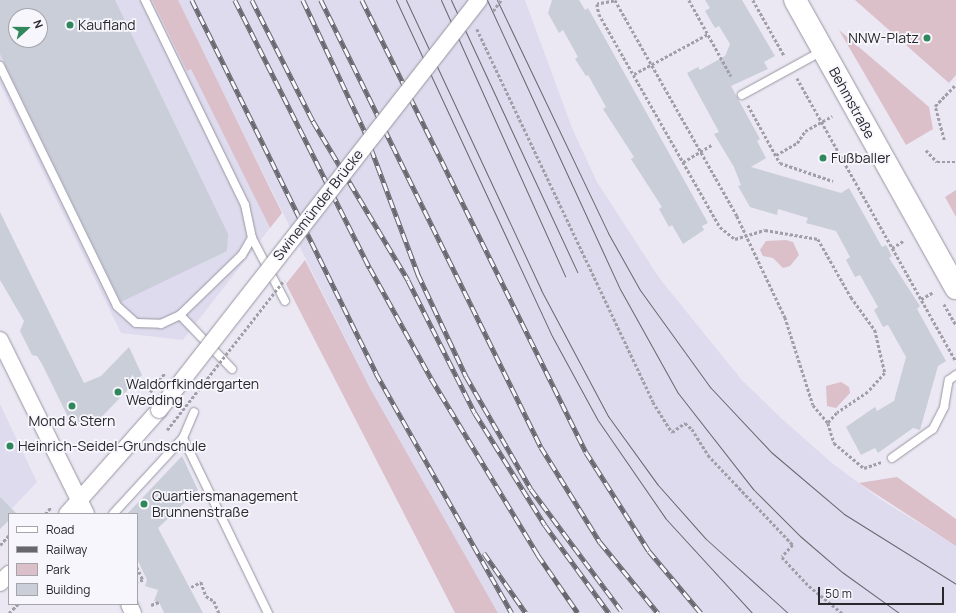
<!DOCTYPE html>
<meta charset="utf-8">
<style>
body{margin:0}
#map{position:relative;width:956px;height:613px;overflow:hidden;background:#ebe8f4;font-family:Manrope,sans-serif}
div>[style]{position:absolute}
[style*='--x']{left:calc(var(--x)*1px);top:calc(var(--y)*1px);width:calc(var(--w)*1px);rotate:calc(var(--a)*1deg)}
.built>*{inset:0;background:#dfdbee}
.green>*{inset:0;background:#dbbfc9}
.building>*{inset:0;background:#c9ced9}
.path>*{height:2.5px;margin-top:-1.25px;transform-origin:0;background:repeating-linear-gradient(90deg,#a09ea7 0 3px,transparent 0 5px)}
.roads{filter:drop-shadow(0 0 1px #9895a1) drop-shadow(0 0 1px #9895a1)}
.lane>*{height:8px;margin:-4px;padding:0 4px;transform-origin:4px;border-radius:4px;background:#fff}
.street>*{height:16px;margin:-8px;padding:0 8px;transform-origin:8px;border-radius:8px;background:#fff}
.secondary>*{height:22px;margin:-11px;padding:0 11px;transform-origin:11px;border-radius:11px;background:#fff}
.tram>*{height:1px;margin:-0.5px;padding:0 0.5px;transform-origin:0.5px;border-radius:0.5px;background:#68676e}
.rail>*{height:4.5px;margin-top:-2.25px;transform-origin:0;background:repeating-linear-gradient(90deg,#f7f6fd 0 9px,#68676e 0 18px);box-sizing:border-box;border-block:1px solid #68676e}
.path-bridge>*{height:2.5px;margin-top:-1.25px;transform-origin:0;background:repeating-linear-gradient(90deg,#a09ea7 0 3px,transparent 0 5px)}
.bridges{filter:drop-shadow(0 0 1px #9895a1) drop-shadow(0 0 1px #9895a1)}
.street-bridge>*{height:16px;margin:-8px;padding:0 8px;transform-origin:8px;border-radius:8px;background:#fff}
.dots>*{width:11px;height:11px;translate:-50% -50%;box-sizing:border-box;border:2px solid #f7f6fd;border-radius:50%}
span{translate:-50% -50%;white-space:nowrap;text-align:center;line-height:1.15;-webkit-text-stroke:3.5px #f7f6fd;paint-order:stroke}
.poi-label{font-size:14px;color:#29282d}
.left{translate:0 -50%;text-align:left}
.right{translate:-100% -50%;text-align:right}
.street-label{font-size:14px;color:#29282d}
.legend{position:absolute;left:8px;top:513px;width:130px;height:92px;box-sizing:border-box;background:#f7f6fd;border:1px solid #a5a4aa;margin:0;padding:5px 7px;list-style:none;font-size:12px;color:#29282d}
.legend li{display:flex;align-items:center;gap:8px;height:20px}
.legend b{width:20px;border:1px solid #a5a4aa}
.north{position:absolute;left:8px;top:8px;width:40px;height:40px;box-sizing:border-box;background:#f7f6fd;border:1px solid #a5a4aa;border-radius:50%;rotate:69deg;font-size:11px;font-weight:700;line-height:16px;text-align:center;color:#29282d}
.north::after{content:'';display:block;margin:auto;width:14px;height:18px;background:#30875b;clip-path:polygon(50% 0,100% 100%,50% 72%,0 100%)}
.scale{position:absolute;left:818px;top:587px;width:126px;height:18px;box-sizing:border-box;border:2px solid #29282d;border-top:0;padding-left:5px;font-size:12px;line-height:14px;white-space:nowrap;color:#29282d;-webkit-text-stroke:3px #f7f6fd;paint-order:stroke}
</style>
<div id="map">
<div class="built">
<i style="clip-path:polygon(evenodd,0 0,152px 0,187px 70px,191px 68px,270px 228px,183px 340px,121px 333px,0 84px,0 0,16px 16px,40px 16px,40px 40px,16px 40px,16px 16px)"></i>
<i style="clip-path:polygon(177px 0,525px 0,572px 128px,597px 182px,660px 279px,741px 379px,781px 418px,832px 463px,880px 499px,956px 546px,956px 613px,498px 613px,371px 390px)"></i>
<i style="clip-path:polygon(0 404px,37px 482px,0 521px)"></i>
</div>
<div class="green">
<i style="clip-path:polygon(152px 0,178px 0,282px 213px,270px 228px,191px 69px,187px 71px)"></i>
<i style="clip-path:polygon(855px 0,956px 0,956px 75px,949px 83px)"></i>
<i style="clip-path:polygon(839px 30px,929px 107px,933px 129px,906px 145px)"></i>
<i style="clip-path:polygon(956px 190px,956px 217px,945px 197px)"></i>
<i style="clip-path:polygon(786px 240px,793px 242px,799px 255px,790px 266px,783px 268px,773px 258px,763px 256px,760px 250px,766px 241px)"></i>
<i style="clip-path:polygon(305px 260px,371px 390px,498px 613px,455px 613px,286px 284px)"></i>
<i style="clip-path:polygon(841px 382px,849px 387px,850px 393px,836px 408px,827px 406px,826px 386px)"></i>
<i style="clip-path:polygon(897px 477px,956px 519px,956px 546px,859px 483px)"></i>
</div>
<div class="building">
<i style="clip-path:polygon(evenodd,0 0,115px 0,228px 234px,227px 251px,121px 302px,0 54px,0 0,16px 16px,40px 16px,40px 40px,16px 40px,16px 16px)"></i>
<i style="clip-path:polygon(552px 0,579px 0,585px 10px,588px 8px,708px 223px,702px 226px,704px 230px,683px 244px,672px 225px,669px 227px,659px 209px,662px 207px,631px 159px,634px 157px,603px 109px,606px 107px,588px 75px,586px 76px,575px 59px,578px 57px,563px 30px,559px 33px,548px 13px)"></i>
<i style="clip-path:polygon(705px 0,742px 0,775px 56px,764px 62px,768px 69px,731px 86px,760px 139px,757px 141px,766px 158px,751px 167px,841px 193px,849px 188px,882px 247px,886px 245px,892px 256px,889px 258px,920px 306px,917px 309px,946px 361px,938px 366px,920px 430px,913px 428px,878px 453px,875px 448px,861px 455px,846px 427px,875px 407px,877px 411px,894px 401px,906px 357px,888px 325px,883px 327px,874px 310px,878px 307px,860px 275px,855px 277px,846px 260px,850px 257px,836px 231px,806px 223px,808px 218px,778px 209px,777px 215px,750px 207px,738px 186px,741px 185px,734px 167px,714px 134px,719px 132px,687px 73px,698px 67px,700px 70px,725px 56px,730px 44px,719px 26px,715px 28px,705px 11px,710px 8px)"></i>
<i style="clip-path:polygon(0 212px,84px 383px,101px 376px,129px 347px,142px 375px,92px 427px,71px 423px,42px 364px,37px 356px,32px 355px,20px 331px,24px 321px,0 280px)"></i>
<i style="clip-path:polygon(182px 456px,198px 490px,158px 528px,203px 613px,164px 613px,159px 602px,154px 601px,158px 590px,145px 586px,147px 580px,137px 559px,137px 514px,127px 514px)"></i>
<i style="clip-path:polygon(0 497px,16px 513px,9px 514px,9px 520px,0 529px)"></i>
</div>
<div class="path">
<i style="--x:615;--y:0;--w:248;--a:60.5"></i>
<i style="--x:737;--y:216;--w:112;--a:64.6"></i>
<i style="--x:785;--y:317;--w:92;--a:72.3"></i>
<i style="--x:813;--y:405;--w:23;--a:50"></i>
<i style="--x:828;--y:423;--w:21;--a:73"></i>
<i style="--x:834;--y:443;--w:39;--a:40"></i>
<i style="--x:864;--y:468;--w:18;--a:-19"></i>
<i style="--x:689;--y:0;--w:87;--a:61.1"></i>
<i style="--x:753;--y:0;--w:65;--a:60.7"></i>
<i style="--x:614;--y:1;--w:17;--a:170"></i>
<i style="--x:597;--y:4;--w:10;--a:79"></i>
<i style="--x:599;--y:14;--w:245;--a:60.4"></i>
<i style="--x:720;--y:227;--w:19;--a:39"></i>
<i style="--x:735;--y:239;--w:31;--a:-17"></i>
<i style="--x:765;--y:230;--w:54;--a:9.6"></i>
<i style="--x:818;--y:239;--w:67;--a:60.4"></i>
<i style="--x:851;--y:297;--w:41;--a:54"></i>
<i style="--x:875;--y:330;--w:44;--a:76.9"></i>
<i style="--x:885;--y:373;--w:25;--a:132"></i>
<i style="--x:868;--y:392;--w:37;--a:146"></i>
<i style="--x:837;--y:413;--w:13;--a:132"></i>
<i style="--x:477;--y:29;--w:412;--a:64.7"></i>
<i style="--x:653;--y:402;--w:36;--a:58"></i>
<i style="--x:672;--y:432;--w:16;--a:-35"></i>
<i style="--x:685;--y:423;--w:9;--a:41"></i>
<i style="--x:692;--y:429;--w:31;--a:58"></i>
<i style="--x:708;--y:455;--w:124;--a:46.6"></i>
<i style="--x:793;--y:545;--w:16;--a:133"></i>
<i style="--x:782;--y:557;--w:40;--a:47"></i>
<i style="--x:809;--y:586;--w:43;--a:39.3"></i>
<i style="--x:634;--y:74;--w:84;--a:-28.4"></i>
<i style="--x:797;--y:78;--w:325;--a:60.7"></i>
<i style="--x:748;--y:105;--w:66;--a:61.1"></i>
<i style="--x:780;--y:163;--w:56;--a:18.8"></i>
<i style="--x:944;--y:140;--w:35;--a:-105"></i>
<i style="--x:935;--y:106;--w:30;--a:-46"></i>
<i style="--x:926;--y:150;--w:16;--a:47"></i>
<i style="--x:937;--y:162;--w:19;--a:0"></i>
<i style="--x:776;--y:155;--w:24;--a:-30"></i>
<i style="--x:797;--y:143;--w:14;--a:-56"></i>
<i style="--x:805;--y:131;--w:31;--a:-29"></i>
<i style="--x:683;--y:162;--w:35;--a:-31"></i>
<i style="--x:892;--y:248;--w:13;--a:-32"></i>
<i style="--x:921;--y:299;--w:13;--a:-29"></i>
<i style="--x:944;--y:304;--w:24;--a:60"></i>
<i style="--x:45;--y:514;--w:9;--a:-49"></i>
<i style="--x:0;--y:545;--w:13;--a:-48"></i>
<i style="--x:137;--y:567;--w:14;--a:65"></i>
<i style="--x:143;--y:580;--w:5;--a:158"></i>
<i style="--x:191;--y:587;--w:11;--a:-27"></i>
<i style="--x:201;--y:582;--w:15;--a:70"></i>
<i style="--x:206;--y:596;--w:9;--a:32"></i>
<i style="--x:214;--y:601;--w:13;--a:67"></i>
<i style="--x:151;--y:605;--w:9;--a:-21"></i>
<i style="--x:9;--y:613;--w:13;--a:-45"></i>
</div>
<div class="roads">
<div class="lane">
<i style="--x:0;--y:66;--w:267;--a:64"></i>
<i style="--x:117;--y:306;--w:25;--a:42"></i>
<i style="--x:136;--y:323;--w:25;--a:2"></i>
<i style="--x:161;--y:324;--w:21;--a:-25"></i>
<i style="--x:180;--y:315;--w:86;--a:-44.1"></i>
<i style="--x:242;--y:255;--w:20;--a:-60"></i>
<i style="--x:252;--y:238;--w:34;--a:-102"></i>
<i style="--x:245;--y:205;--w:228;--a:-116"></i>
<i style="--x:742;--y:95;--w:91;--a:-28.8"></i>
<i style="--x:252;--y:238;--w:71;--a:62.4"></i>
<i style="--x:180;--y:315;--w:75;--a:46.1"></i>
<i style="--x:183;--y:438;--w:195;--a:64.1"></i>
<i style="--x:892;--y:458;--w:50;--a:-35.3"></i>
<i style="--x:933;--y:429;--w:25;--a:-63"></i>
<i style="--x:944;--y:407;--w:27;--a:-80"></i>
<i style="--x:949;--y:380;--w:9;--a:-36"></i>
<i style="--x:113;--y:514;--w:103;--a:-47.4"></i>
<i style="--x:183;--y:438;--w:28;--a:-67"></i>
</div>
<div class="street">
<i style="--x:0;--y:340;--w:194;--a:63.7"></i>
<i style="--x:67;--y:514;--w:139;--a:-48.5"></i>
<i style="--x:0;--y:583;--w:13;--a:-45"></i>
<i style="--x:129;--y:604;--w:10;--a:66"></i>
</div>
<div class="secondary">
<i style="--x:795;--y:0;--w:330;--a:60.8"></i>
</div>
</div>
<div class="tram">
<i style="--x:396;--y:0;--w:370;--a:65.1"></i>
<i style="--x:552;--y:336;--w:94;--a:61.5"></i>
<i style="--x:597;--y:419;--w:121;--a:55.4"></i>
<i style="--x:666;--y:519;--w:127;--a:47.5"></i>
<i style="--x:406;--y:0;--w:320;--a:65"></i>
<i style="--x:541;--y:290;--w:143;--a:62"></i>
<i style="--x:608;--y:416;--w:85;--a:54.1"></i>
<i style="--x:658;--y:485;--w:72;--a:48.4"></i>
<i style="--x:706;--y:539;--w:110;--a:42.1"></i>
<i style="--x:441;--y:0;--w:303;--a:65.8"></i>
<i style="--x:451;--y:0;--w:300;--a:65.1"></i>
<i style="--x:487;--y:0;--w:318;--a:65.3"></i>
<i style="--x:620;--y:289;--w:119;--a:60.9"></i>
<i style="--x:678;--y:393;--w:122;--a:52"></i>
<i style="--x:753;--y:489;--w:66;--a:45"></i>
<i style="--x:800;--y:536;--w:55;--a:40.6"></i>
<i style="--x:842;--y:572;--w:70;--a:35.7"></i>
<i style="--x:497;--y:0;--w:258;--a:64.5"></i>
<i style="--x:608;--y:233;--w:65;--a:60.7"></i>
<i style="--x:640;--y:290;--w:120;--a:54.2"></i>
<i style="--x:710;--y:387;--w:89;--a:46.8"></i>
<i style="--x:771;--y:452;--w:96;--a:40.3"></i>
<i style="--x:844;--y:514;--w:132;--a:32"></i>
</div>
<div class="rail">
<i style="--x:192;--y:0;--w:416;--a:63.7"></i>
<i style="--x:376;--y:373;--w:276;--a:60.5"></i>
<i style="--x:235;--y:0;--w:300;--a:63.3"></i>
<i style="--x:370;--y:268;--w:126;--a:61"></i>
<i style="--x:431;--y:378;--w:207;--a:58.8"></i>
<i style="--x:538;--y:555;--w:70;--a:55.4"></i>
<i style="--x:252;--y:0;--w:136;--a:63.2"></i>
<i style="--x:313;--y:121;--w:185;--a:59.1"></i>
<i style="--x:408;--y:280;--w:149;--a:63.3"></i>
<i style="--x:475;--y:413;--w:132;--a:58"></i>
<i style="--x:545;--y:525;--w:109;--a:54"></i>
<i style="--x:303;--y:0;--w:146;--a:64.8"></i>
<i style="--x:365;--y:132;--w:152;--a:69.5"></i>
<i style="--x:418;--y:274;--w:113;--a:64.8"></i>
<i style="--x:466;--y:376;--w:130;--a:60.1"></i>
<i style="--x:531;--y:489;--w:151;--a:53.4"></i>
<i style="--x:321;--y:0;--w:498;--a:63.8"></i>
<i style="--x:541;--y:447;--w:112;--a:58.2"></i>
<i style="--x:600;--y:542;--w:92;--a:50.8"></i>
<i style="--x:362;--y:0;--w:504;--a:63.64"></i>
<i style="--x:586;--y:452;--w:117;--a:57.5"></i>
<i style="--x:649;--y:551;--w:81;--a:50"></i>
<i style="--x:484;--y:553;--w:73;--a:55"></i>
</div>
<div class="path-bridge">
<i style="--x:493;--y:11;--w:14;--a:-54"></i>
<i style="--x:150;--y:392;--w:24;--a:-52"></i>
<i style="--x:167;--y:430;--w:190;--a:-52"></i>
</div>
<div class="bridges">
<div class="street-bridge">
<i style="--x:159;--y:410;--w:520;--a:-52.03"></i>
</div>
</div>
<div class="dots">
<i style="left:70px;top:25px;background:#30875b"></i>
<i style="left:927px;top:38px;background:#30875b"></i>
<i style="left:823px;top:158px;background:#30875b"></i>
<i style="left:118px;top:392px;background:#30875b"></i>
<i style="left:72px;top:406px;background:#30875b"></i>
<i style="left:10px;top:446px;background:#30875b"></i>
<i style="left:144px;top:504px;background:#30875b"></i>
</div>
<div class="poi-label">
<span class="left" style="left:78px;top:25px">Kaufland</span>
<span class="right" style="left:919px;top:38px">NNW-Platz</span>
<span class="left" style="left:831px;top:158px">Fußballer</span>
<span class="left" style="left:126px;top:392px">Waldorfkindergarten<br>Wedding</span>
<span style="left:72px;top:421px">Mond &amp; Stern</span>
<span class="left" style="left:18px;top:446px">Heinrich-Seidel-Grundschule</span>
<span class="left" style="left:152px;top:504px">Quartiersmanagement<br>Brunnenstraße</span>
</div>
<div class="street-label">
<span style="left:852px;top:103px;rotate:61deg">Behmstraße</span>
<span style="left:318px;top:205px;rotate:-52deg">Swinemünder Brücke</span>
</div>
<ul class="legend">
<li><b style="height:5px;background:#fff"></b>Road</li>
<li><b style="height:5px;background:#68676e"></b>Railway</li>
<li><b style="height:11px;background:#dbbfc9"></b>Park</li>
<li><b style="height:11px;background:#c9ced9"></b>Building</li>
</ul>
<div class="north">N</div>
<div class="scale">50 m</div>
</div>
